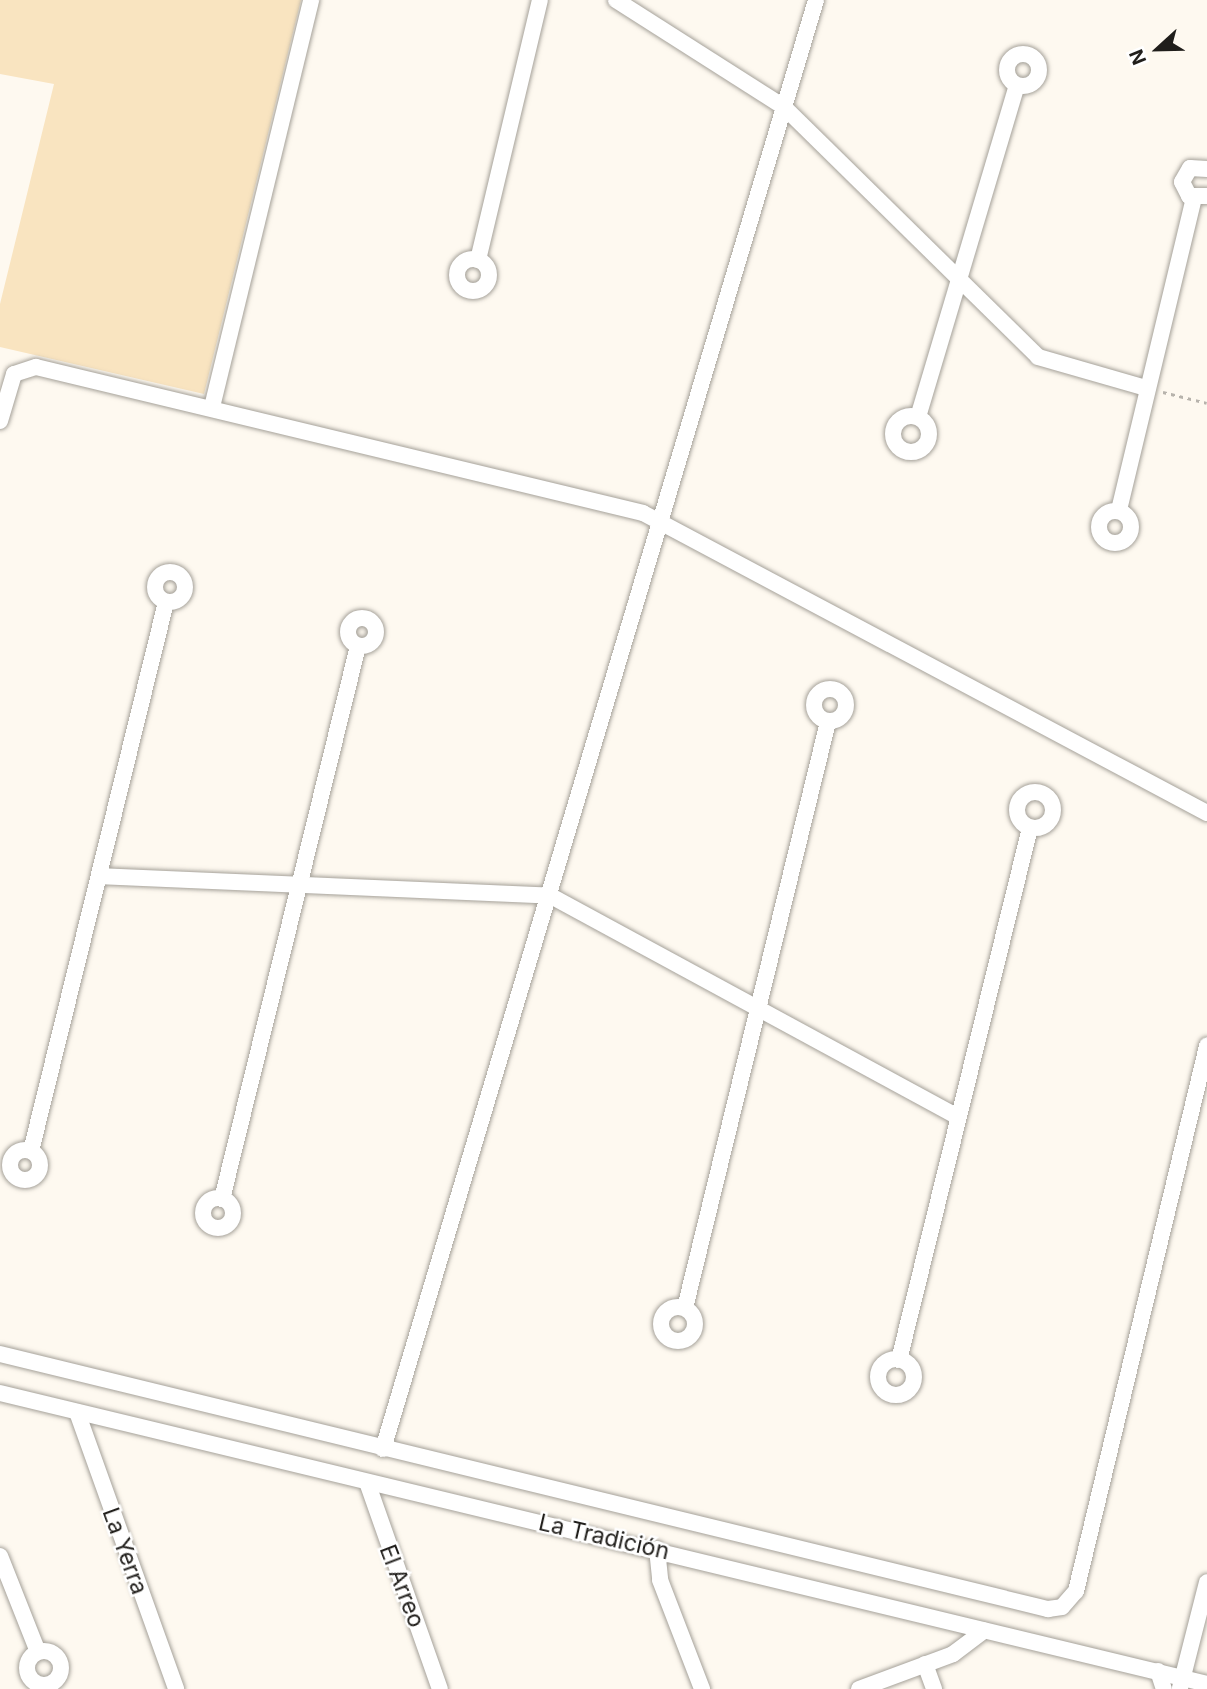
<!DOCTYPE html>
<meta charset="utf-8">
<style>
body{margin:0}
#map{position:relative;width:1207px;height:1689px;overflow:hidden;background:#fef9f0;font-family:Inter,sans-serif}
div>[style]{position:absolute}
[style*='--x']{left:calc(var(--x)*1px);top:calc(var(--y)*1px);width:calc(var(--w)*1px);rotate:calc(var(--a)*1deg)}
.green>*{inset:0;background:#f9e4c0}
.path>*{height:2.5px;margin-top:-1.25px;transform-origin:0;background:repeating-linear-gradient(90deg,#b7b3ac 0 3.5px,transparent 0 8.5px)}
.roads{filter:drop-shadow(0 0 2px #a5a199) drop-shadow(0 0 2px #a5a199)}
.minor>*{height:16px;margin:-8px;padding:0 8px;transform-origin:8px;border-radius:8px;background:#fff}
.minor>.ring{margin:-8px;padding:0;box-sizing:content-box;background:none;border:16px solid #fff;border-radius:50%}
span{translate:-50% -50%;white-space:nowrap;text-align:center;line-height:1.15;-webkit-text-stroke:5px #fff;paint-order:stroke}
.street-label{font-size:23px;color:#201e1b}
.north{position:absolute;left:1123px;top:14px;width:70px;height:70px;-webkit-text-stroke:5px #fff;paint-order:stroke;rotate:248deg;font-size:19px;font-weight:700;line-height:28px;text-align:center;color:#201e1b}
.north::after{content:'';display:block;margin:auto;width:24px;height:32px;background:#201e1b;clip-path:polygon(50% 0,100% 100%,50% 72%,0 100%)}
</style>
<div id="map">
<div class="green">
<i style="clip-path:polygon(0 0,301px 0,204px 394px,0 347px,0 304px,54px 84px,0 74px)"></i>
</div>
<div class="path">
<i style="--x:1163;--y:392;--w:45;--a:14"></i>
</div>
<div class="roads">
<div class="minor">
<i style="--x:616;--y:0;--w:199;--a:32.5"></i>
<i style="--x:784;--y:107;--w:356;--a:44.5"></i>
<i style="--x:1038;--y:357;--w:112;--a:16"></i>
<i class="ring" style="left:1007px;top:54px;width:16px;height:16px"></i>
<i style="--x:1207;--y:169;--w:17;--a:-177"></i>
<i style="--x:1190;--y:168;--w:16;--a:120"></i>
<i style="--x:1182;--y:182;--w:16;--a:63"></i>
<i style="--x:1189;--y:196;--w:18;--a:0"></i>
<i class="ring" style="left:457px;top:259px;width:16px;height:16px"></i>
<i style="--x:478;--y:260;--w:267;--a:-76.6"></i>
<i style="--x:212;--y:407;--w:419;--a:-76.3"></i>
<i class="ring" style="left:893px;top:416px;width:20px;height:20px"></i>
<i style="--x:918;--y:417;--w:346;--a:-73.4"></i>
<i style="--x:0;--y:421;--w:49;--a:-73.4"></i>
<i style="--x:14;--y:374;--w:23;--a:-18"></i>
<i style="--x:36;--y:367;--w:624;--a:13.52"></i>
<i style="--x:643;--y:513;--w:639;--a:28.01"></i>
<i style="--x:1119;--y:510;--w:321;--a:-76.5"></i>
<i class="ring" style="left:1099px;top:511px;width:16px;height:16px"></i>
<i class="ring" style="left:155px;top:572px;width:14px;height:14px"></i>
<i class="ring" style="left:348px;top:618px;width:12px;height:12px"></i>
<i class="ring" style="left:814px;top:689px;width:16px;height:16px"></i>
<i class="ring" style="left:1017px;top:792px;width:20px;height:20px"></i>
<i style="--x:99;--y:876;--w:452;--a:2.5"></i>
<i style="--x:551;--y:896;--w:462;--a:28.5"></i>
<i class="ring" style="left:10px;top:1150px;width:14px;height:14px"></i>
<i style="--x:31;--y:1151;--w:565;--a:-76.18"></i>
<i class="ring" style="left:203px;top:1198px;width:14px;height:14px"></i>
<i style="--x:222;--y:1199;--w:569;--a:-76.18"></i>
<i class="ring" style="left:661px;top:1307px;width:18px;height:18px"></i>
<i style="--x:685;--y:1308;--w:603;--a:-76.29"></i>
<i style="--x:0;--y:1354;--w:1079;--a:13.68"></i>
<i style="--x:1048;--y:1609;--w:14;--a:-8"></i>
<i style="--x:1062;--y:1607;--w:21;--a:-49"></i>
<i style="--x:1076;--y:1591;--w:561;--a:-76.48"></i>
<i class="ring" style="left:878px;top:1359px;width:20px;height:20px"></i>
<i style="--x:899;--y:1360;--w:548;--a:-76.17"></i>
<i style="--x:0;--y:1393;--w:1242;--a:13.55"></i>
<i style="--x:77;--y:1412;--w:294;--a:70.3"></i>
<i style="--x:383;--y:1449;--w:1512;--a:-73.36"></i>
<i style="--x:367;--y:1482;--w:219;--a:70.6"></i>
<i style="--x:657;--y:1549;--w:31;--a:84"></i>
<i style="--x:660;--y:1580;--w:117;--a:68.9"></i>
<i style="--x:0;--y:1556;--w:103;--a:68.4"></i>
<i class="ring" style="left:27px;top:1651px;width:18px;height:18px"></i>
<i style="--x:925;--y:1664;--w:27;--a:70"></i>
<i style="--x:1158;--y:1671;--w:19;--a:72"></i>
<i style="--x:1180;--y:1688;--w:109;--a:-75.7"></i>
<i style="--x:859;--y:1689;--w:100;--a:-20.4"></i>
<i style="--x:953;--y:1654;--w:39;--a:-37"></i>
</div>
</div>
<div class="street-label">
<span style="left:604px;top:1537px;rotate:13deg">La Tradición</span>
<span style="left:125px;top:1551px;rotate:70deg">La Yerra</span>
<span style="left:402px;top:1586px;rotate:69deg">El Arreo</span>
</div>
<div class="north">N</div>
</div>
